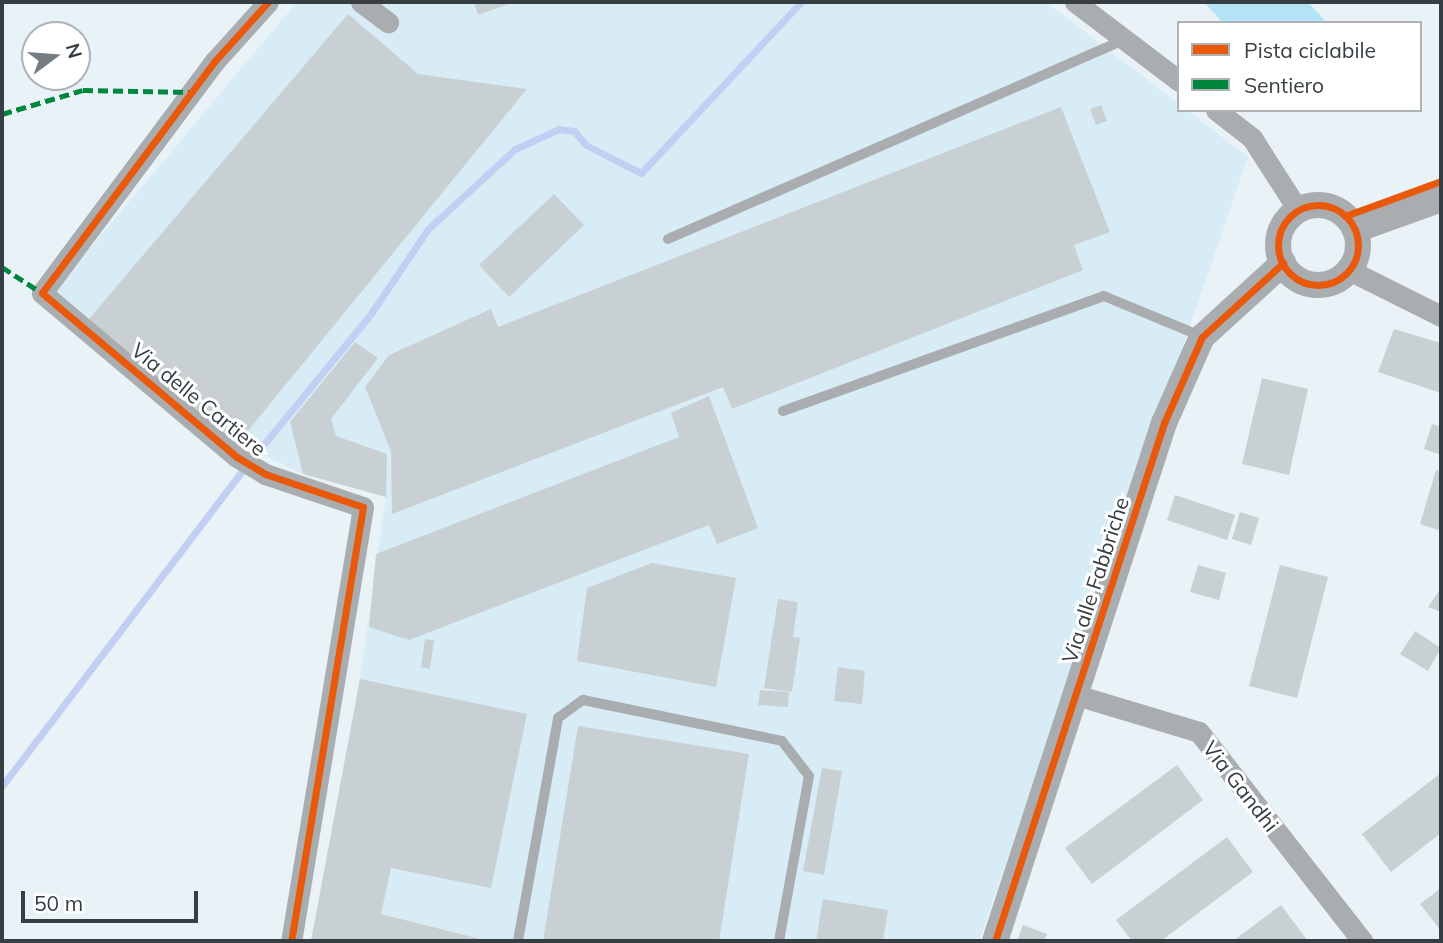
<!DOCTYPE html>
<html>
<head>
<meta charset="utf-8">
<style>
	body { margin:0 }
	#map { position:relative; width:1443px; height:943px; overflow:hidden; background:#e9f2f7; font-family:Mulish,sans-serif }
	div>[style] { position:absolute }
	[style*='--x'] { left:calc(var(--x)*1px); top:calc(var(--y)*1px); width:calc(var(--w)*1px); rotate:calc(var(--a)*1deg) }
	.built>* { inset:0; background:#d8ecf6 }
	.green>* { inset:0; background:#b4e3f8 }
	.stream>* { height:7px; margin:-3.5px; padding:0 3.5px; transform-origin:3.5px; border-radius:3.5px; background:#c2cff3 }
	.building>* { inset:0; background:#c8d0d4 }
	.service>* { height:10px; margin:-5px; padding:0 5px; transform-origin:5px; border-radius:5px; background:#aaadb0 }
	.minor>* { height:21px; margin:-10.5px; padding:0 10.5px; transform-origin:10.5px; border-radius:10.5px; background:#aaadb0 }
	.tertiary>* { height:26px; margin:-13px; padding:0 13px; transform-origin:13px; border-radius:13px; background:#aaadb0 }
	.tertiary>.ring { margin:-13px; padding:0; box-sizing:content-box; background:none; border:26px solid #aaadb0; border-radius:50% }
	.quiet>* { height:5px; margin-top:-2.5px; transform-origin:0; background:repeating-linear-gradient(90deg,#00873e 0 10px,transparent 0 15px) }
	.cycleway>* { height:7px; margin:-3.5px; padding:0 3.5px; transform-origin:3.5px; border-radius:3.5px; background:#e8590c }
	.cycleway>.ring { margin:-3.5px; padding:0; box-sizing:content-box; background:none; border:7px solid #e8590c; border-radius:50% }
	span { translate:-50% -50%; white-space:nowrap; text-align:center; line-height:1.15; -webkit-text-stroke:6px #fff; paint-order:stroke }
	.street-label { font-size:21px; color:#363e43 }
	.frame { position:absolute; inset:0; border:4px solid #363e43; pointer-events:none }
	.legend { position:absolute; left:1177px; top:21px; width:245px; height:91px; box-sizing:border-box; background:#fff; border:2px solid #afb2b4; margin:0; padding:9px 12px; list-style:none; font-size:21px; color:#363e43 }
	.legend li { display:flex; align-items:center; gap:14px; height:35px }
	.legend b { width:35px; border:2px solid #afb2b4 }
	.north { position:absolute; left:21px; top:21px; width:70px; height:70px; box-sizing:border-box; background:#fff; border:2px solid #afb2b4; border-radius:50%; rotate:74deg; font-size:19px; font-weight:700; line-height:28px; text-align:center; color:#363e43 }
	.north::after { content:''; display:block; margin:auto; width:24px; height:32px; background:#757d82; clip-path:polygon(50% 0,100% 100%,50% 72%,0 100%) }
	.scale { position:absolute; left:21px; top:891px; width:177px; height:32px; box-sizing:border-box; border:4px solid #363e43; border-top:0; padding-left:9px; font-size:21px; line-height:24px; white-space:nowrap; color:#363e43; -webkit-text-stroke:5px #fff; paint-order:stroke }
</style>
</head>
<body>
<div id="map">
	<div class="built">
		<div style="clip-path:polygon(297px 2px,1046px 2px,1179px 104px,1179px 110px,1187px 110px,1248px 157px,979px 941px,311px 941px,360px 679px,386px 497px,303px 474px,238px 443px,41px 307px)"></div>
	</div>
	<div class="green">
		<div style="clip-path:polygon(1204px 2px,1308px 2px,1327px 23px,1223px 23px)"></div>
	</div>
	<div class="stream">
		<div style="--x:2;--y:786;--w:390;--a:-52.7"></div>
		<div style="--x:238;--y:476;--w:212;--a:-50.7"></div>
		<div style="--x:372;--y:312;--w:100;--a:-56"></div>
		<div style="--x:428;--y:229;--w:118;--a:-42.6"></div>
		<div style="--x:515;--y:149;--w:48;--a:-24.4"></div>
		<div style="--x:559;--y:129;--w:15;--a:8"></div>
		<div style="--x:574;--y:131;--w:18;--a:49"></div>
		<div style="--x:586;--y:145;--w:62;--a:27"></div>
		<div style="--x:641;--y:173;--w:234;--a:-46.9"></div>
	</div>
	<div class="building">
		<div style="clip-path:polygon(474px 2px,514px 2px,478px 15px)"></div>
		<div style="clip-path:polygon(348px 14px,418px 74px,527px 89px,238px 443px,88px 320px)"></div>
		<div style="clip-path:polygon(1101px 105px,1107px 121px,1096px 125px,1090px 109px)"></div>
		<div style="clip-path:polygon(1061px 107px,1110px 232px,1074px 245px,1083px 270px,732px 409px,723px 387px,392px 514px,391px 451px,365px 387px,389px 355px,491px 309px,498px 327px)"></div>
		<div style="clip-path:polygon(554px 194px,584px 225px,509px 297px,479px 265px)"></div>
		<div style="clip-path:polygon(1394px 329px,1441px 343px,1441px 393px,1378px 372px)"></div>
		<div style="clip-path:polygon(355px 342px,378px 358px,331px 419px,336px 436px,387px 454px,386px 497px,303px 474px,290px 422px)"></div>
		<div style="clip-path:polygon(1262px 378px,1308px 389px,1289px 475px,1242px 464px)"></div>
		<div style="clip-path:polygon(709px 396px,758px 528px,717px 544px,709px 525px,409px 640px,369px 627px,376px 554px,679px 437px,671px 413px)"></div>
		<div style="clip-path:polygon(1432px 424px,1441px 427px,1441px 455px,1424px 449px)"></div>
		<div style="clip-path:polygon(1436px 470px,1441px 472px,1441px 531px,1420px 524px)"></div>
		<div style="clip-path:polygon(1175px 495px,1235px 515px,1227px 540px,1167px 520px)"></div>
		<div style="clip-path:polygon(1240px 512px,1259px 518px,1251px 545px,1232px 539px)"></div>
		<div style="clip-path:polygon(652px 563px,736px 578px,716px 687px,577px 661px,587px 588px)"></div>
		<div style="clip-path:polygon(1198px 565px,1226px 573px,1219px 600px,1190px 592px)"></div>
		<div style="clip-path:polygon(1280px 565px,1328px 577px,1297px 698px,1249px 686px)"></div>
		<div style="clip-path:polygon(1441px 588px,1441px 612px,1428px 607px)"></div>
		<div style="clip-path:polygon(778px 599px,798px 602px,793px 637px,800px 638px,792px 692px,764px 688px)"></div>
		<div style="clip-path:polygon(1415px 631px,1441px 648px,1428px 671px,1400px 654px)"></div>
		<div style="clip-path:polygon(425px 639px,434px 640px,430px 669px,421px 667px)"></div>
		<div style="clip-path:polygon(838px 667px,865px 671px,862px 704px,834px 701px)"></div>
		<div style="clip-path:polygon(360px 679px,527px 714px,491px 888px,391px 868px,381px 914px,488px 941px,311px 941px)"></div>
		<div style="clip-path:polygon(760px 690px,789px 692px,788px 707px,758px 705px)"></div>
		<div style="clip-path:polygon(578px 726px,749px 754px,719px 941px,543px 941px)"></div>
		<div style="clip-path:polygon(1177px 765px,1203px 800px,1092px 884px,1065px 848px)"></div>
		<div style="clip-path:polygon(822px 768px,842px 771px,824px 875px,803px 871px)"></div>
		<div style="clip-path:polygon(1441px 773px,1441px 833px,1391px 872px,1362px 834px)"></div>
		<div style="clip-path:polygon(1227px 837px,1253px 872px,1161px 941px,1132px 941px,1116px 920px)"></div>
		<div style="clip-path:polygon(1441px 888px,1441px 931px,1420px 904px)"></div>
		<div style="clip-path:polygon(823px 899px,888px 910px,883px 941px,816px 941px)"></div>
		<div style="clip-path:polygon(1281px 905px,1308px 941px,1233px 941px)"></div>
		<div style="clip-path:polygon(1023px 925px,1047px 934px,1044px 941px,1017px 941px)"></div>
	</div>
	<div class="service">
		<div style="--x:668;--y:239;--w:498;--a:-23.6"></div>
		<div style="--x:783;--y:411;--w:341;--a:-19.7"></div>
		<div style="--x:1104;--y:296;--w:105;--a:22.4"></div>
		<div style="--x:518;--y:941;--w:227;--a:-79.8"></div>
		<div style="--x:558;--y:718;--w:31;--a:-36"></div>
		<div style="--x:583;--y:700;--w:203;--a:11.6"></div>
		<div style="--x:782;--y:741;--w:44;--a:52.4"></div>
		<div style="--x:809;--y:776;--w:168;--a:100.3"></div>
	</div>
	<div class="minor">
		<div style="--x:268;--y:2;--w:81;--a:132"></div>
		<div style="--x:214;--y:62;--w:288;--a:126.7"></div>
		<div style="--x:42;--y:293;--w:255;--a:40.1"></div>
		<div style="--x:237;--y:457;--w:33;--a:31"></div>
		<div style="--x:265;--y:474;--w:103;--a:18.6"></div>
		<div style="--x:363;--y:507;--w:440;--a:99.4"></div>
		<div style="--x:361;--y:2;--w:34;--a:37"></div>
		<div style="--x:1075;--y:2;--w:131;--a:37.2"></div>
		<div style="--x:1216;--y:110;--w:46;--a:37.9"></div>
		<div style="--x:1252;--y:138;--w:85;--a:57.4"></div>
		<div style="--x:1349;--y:270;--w:103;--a:26.6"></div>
		<div style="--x:1076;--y:695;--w:128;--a:16.7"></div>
		<div style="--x:1199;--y:732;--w:265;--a:52"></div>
	</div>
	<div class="tertiary">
		<div class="ring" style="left:1278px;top:205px;width:54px;height:54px"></div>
		<div style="--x:1355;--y:230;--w:91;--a:-19.8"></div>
		<div style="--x:995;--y:941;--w:545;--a:-71.93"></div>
		<div style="--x:1164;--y:423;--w:94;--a:-66.2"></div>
		<div style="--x:1202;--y:337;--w:110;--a:-42.4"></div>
	</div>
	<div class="quiet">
		<div style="--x:2;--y:114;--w:84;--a:-16.5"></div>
		<div style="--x:83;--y:90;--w:109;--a:1.1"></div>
		<div style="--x:2;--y:267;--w:48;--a:33"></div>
	</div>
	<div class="cycleway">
		<div style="--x:268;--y:2;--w:81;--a:132"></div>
		<div style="--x:214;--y:62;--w:288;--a:126.7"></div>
		<div style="--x:42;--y:293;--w:255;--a:40.1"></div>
		<div style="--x:237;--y:457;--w:33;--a:31"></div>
		<div style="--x:265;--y:474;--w:103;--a:18.6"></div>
		<div style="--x:363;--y:507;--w:440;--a:99.4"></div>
		<div class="ring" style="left:1278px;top:205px;width:73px;height:73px"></div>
		<div style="--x:1345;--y:216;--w:102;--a:-20"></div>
		<div style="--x:995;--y:941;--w:545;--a:-71.93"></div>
		<div style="--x:1164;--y:423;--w:94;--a:-66.2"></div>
		<div style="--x:1202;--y:337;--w:110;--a:-42.4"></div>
	</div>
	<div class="street-label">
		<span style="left:199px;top:399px;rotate:39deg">Via delle Cartiere</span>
		<span style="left:1095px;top:580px;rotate:-72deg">Via alle Fabbriche</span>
		<span style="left:1241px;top:786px;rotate:52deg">Via Gandhi</span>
	</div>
	<div class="frame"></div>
	<ul class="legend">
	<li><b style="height:9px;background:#e8590c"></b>Pista ciclabile</li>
	<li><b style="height:9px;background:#00873e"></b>Sentiero</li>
	</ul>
	<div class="north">N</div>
	<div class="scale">50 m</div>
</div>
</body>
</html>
